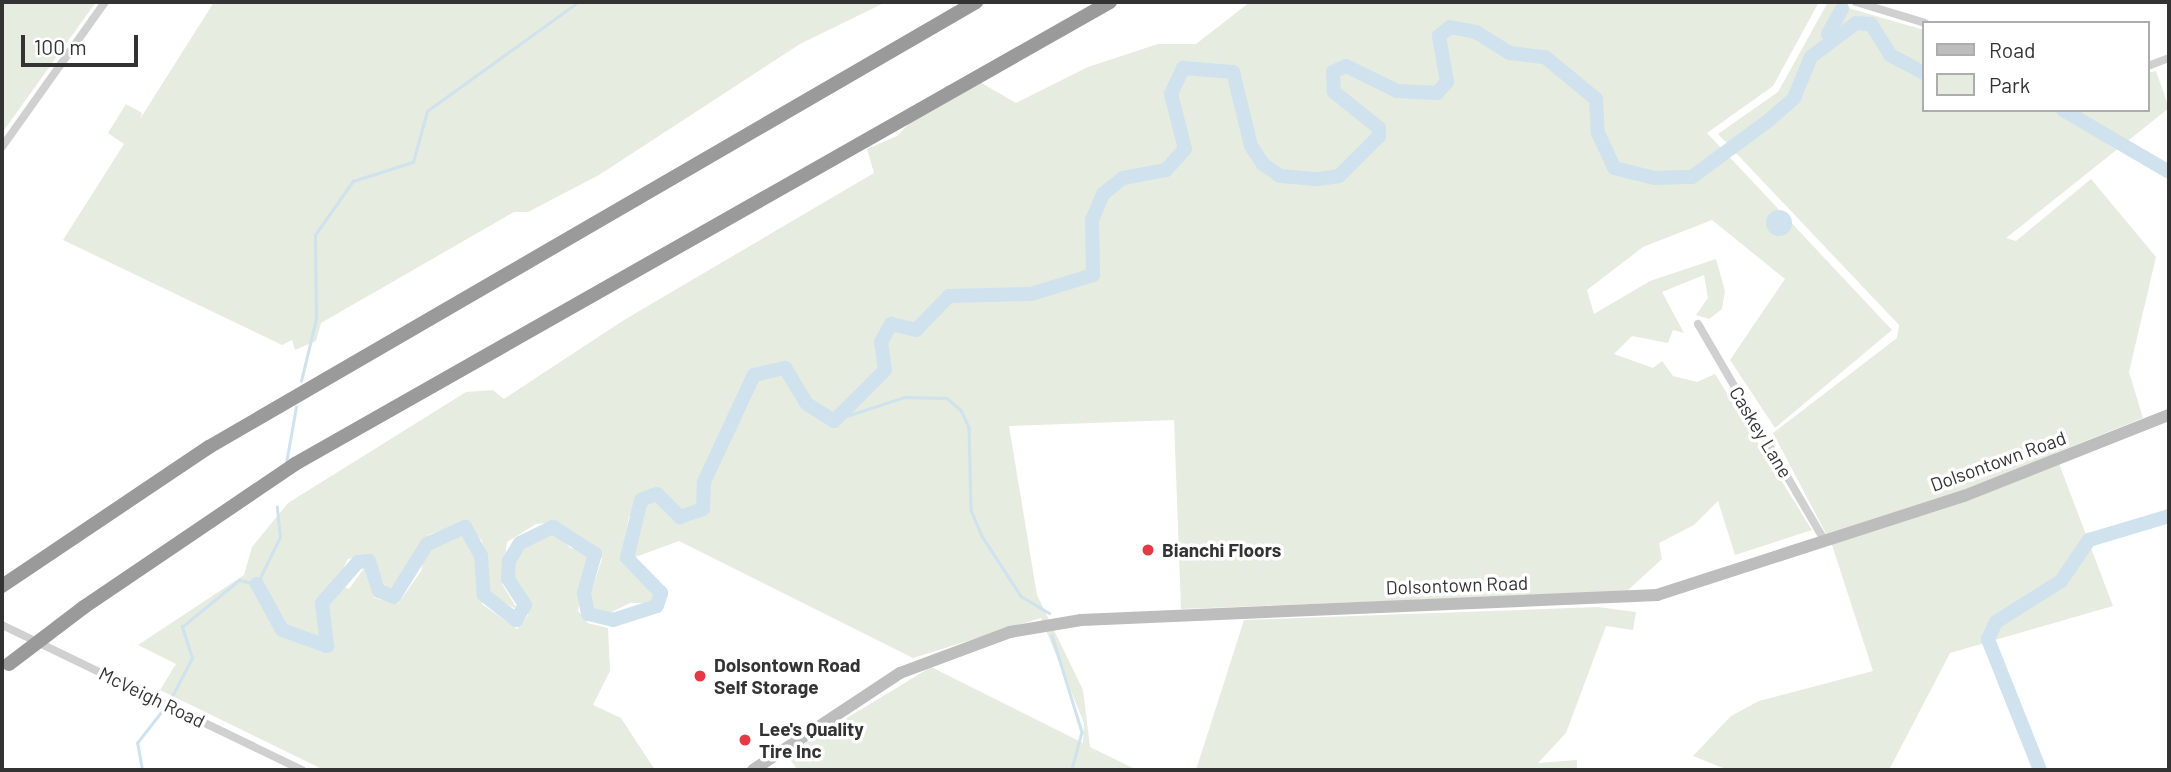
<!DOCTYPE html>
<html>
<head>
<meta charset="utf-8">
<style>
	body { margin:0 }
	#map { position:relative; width:2171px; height:772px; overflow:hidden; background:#fff; font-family:Barlow,sans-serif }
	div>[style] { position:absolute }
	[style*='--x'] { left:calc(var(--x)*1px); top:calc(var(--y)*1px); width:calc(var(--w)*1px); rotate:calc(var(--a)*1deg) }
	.green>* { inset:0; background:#e6ecdf }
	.water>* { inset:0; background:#cfe2ee }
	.round { border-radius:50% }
	.stream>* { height:2.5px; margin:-1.25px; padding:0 1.25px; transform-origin:1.25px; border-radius:1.25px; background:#cfe2ee }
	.river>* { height:14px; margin:-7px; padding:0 7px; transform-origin:7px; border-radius:7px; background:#cfe2ee }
	.street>* { height:8px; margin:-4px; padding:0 4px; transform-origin:4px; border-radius:4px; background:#d0d0d0 }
	.secondary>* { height:12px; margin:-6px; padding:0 6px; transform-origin:6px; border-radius:6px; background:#bdbdbd }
	.highway>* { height:14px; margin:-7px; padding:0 7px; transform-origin:7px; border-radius:7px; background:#9a9a9a }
	.highway-bridge>* { height:14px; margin:-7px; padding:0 7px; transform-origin:7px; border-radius:7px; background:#9a9a9a }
	.dots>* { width:19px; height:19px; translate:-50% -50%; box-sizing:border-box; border:4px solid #fff; border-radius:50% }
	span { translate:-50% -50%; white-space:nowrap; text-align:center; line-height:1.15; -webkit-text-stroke:7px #fff; paint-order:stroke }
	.street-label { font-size:19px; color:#333 }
	.poi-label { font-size:19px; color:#333; font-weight:700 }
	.left { translate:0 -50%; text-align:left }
	.frame { position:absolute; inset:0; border:4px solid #333; pointer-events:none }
	.legend { position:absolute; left:1922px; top:21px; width:228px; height:91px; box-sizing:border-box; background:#fff; border:2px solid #adadad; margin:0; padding:9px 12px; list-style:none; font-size:21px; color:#333 }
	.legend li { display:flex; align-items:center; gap:14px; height:35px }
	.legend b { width:35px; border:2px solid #adadad }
	.scale { position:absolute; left:21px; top:35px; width:117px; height:32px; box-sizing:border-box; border:4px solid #333; border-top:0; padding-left:9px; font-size:21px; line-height:24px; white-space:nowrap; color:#333; -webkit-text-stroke:5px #fff; paint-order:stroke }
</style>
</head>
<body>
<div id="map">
	<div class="green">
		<div style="clip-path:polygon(2px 2px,96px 2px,2px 133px)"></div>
		<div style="clip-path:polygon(214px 2px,886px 2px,800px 44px,599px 175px,528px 212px,514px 212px,321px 323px,316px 341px,295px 350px,292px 340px,282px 345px,63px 240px,124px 144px,108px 133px,126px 104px,142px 113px,140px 119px)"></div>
		<div style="clip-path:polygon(1250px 2px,1819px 2px,1773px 86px,1707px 133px,1892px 330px,1775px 428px,1730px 360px,1785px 279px,1712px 220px,1643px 247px,1587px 290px,1594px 314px,1650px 281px,1716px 259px,1725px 291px,1722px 309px,1709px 319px,1696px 315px,1708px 298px,1704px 275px,1662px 292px,1684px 333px,1673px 330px,1668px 343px,1632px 336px,1614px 354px,1653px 368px,1662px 361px,1673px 376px,1697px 382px,1715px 374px,1812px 530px,1735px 555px,1718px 501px,1694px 525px,1659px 543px,1662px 559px,1626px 592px,1181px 609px,1174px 420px,1009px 426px,1037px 595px,1083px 690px,1090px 747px,1137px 770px,798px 770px,786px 755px,931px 667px,1083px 743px,1084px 723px,1041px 618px,913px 658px,679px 541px,630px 559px,639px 522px,629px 516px,621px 562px,655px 596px,650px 603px,630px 603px,602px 617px,587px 605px,602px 559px,597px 548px,556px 522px,536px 524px,507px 542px,502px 584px,518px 610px,488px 594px,482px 541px,465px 521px,428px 535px,388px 595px,377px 564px,364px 556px,348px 559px,336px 583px,349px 589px,364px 568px,374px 598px,398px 604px,421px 571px,425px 552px,464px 533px,472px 540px,482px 604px,517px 629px,528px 615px,528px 600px,513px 579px,514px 559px,541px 532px,557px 534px,570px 548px,588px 552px,578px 611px,588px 623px,608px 628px,610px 671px,593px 705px,621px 718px,655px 770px,324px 770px,160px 690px,176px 664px,138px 645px,244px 575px,252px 547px,288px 503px,466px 392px,493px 390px,504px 399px,624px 320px,874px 173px,867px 149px,897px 136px,946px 86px,978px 81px,1016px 103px,1088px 67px,1158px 44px,1196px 44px)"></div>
		<div style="clip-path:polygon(1828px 2px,1924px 30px,1924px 110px,2148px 110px,2148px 73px,2156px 71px,2169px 108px,2006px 238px,2016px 241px,2091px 179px,2156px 257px,2129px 372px,2143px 418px,2055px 453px,2113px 606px,1950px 653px,1889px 770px,1728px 770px,1693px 756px,1731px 716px,1759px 701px,1873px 671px,1832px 545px,1773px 433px,1897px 338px,1899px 325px,1718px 134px,1778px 92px)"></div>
		<div style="clip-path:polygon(1598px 607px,1636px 612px,1633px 630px,1606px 626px,1566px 733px,1538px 763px,1577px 760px,1577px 770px,1196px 770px,1244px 620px)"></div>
	</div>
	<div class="water">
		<div class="round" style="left:1766px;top:210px;width:26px;height:26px"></div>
	</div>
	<div class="stream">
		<div style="--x:301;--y:381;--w:64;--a:-76.4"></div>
		<div style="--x:316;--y:319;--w:84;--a:-90.7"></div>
		<div style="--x:315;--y:235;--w:66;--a:-54.9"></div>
		<div style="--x:353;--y:181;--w:63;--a:-17.6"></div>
		<div style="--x:413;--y:162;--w:53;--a:-74.6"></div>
		<div style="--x:427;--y:111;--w:186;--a:-35.8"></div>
		<div style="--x:840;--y:418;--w:68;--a:-17.9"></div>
		<div style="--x:905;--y:397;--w:42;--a:1.4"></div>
		<div style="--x:947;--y:398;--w:18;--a:41"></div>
		<div style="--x:961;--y:410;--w:19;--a:65"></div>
		<div style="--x:969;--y:427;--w:83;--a:88.6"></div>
		<div style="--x:971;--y:510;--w:28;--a:67"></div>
		<div style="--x:982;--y:536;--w:72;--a:57"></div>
		<div style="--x:1021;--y:596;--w:33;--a:31"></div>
		<div style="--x:286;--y:463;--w:57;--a:-79.9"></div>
		<div style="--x:1052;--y:635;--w:102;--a:72.8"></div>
		<div style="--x:1082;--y:732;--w:39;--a:105"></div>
		<div style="--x:169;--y:702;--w:50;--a:-62.4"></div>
		<div style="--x:192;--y:658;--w:33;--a:-108"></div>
		<div style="--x:182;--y:627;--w:74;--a:-39.5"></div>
		<div style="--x:239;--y:580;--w:18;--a:13"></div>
		<div style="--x:257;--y:584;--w:52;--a:-63.9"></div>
		<div style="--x:280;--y:537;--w:30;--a:-96"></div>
		<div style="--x:142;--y:770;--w:27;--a:-100"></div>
		<div style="--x:137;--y:743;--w:46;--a:-52.1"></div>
	</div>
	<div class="river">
		<div style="--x:1828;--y:34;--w:29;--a:-61"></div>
		<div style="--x:2063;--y:110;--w:123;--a:30.3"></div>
		<div style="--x:257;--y:584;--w:52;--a:61.5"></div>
		<div style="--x:282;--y:630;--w:48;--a:19.6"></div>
		<div style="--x:327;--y:646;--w:43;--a:-96.6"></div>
		<div style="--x:322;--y:603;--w:55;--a:-48.7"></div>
		<div style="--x:358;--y:562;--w:11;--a:-5"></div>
		<div style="--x:369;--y:561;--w:32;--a:72"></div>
		<div style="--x:379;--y:591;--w:16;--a:22"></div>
		<div style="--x:394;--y:597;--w:62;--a:-58.1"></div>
		<div style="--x:427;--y:544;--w:42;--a:-24.1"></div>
		<div style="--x:465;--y:527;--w:33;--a:61"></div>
		<div style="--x:481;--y:556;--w:39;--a:86"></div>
		<div style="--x:484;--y:595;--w:41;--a:38"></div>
		<div style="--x:516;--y:620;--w:17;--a:-59"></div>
		<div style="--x:525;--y:605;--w:31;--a:-123"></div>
		<div style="--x:508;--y:579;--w:18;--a:-87"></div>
		<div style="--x:509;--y:561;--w:21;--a:-59"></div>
		<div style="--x:520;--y:543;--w:37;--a:-26"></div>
		<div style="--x:553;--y:527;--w:50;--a:32.7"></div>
		<div style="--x:595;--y:554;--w:41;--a:105.8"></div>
		<div style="--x:584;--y:593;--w:21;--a:79"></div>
		<div style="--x:588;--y:614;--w:26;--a:13"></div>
		<div style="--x:613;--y:620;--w:46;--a:-17.7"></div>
		<div style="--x:657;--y:606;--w:14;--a:-73"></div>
		<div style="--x:661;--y:593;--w:49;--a:-134.2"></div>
		<div style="--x:627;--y:558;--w:60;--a:-76.4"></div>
		<div style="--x:641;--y:500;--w:17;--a:-21"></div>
		<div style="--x:657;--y:494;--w:33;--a:45"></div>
		<div style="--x:680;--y:517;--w:24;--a:-19"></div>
		<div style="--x:703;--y:509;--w:27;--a:-88"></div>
		<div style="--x:704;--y:482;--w:118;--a:-65"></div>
		<div style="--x:754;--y:375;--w:32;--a:-13"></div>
		<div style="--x:785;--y:368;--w:42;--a:58.6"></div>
		<div style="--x:807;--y:404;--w:32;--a:32"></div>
		<div style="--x:834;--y:421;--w:72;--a:-45"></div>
		<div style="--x:885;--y:370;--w:28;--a:-98"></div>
		<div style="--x:881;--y:342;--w:21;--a:-61"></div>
		<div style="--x:891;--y:324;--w:26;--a:13"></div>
		<div style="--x:916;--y:330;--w:47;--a:-45.9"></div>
		<div style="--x:949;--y:296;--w:82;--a:-1.4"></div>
		<div style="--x:1031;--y:294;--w:65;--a:-17"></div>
		<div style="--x:1093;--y:275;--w:55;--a:-91"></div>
		<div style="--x:1092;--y:220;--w:28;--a:-67"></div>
		<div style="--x:1103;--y:194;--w:26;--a:-39"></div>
		<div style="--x:1123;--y:178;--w:44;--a:-10.5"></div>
		<div style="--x:1166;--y:170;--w:28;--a:-48"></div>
		<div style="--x:1185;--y:149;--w:57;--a:-104.3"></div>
		<div style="--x:1171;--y:94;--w:29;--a:-65"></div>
		<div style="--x:1183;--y:68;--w:50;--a:4.6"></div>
		<div style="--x:1233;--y:72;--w:76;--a:76.3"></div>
		<div style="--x:1251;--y:146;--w:22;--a:56"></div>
		<div style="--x:1263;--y:164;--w:21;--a:35"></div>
		<div style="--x:1280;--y:176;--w:38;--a:5"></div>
		<div style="--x:1318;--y:179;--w:21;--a:-8"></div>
		<div style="--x:1339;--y:176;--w:57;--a:-45"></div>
		<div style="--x:1379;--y:136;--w:8;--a:-90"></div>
		<div style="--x:1379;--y:128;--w:58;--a:-141.3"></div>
		<div style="--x:1334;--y:92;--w:20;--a:-93"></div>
		<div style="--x:1333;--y:72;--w:14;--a:-25"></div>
		<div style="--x:1346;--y:66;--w:57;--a:26.1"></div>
		<div style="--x:1397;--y:91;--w:40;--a:2.9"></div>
		<div style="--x:1437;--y:93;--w:15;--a:-48"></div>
		<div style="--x:1447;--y:82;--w:47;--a:-99.9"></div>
		<div style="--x:1439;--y:36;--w:14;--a:-39"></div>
		<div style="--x:1450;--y:27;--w:26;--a:11"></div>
		<div style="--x:1476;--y:32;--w:40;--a:32"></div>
		<div style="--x:1510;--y:53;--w:35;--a:7"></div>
		<div style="--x:1545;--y:57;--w:66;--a:39.5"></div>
		<div style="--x:1596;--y:99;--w:34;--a:87"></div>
		<div style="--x:1598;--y:133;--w:38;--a:65"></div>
		<div style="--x:1614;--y:168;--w:42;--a:13.7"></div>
		<div style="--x:1655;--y:178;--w:37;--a:-2"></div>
		<div style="--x:1692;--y:177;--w:94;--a:-36.4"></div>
		<div style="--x:1768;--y:121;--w:35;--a:-41"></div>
		<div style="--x:1794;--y:98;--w:44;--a:-67.5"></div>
		<div style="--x:1811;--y:57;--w:56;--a:-37.1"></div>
		<div style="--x:1856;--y:23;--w:15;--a:4"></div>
		<div style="--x:1871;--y:24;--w:36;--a:58"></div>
		<div style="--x:1890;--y:55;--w:38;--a:28"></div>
		<div style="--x:2040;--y:770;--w:141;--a:-111.7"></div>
		<div style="--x:1988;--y:639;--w:19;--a:-65"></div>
		<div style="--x:1996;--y:622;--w:77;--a:-32.2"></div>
		<div style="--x:2061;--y:581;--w:50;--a:-55.7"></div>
		<div style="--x:2089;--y:540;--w:84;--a:-16.7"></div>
	</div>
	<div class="street">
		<div style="--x:1856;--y:2;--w:72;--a:16.9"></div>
		<div style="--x:2148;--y:66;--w:22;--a:-21"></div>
		<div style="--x:2;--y:147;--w:178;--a:-54.6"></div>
		<div style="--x:1698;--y:324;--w:250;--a:59.7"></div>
		<div style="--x:2;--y:625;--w:333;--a:25.8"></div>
	</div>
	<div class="secondary">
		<div style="--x:753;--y:770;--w:176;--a:-33.4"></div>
		<div style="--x:900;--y:673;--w:117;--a:-20.4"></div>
		<div style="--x:1010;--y:632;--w:72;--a:-9.6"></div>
		<div style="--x:1081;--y:620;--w:577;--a:-2.49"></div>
		<div style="--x:1657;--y:595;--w:323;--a:-17.9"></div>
		<div style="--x:1964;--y:496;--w:220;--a:-21.6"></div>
	</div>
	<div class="highway">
		<div style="--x:2;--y:586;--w:249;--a:-33.9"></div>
		<div style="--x:209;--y:447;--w:887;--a:-30.12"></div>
		<div style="--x:84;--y:607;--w:255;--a:-34.1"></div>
		<div style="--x:295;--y:464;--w:937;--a:-29.55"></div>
	</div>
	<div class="highway-bridge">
		<div style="--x:9;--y:664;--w:94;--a:-37.2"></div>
	</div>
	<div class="dots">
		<div style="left:1148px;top:550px;background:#e63946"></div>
		<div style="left:700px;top:676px;background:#e63946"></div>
		<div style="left:745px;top:740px;background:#e63946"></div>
	</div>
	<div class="street-label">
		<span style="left:1761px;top:432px;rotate:59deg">Caskey Lane</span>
		<span style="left:1998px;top:461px;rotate:-20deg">Dolsontown Road</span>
		<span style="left:1457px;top:585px;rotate:-2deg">Dolsontown Road</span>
		<span style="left:152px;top:697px;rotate:26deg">McVeigh Road</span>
	</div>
	<div class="poi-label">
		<span class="left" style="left:1162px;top:550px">Bianchi Floors</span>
		<span class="left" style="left:714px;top:676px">Dolsontown Road<br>Self Storage</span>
		<span class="left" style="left:759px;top:740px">Lee's Quality<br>Tire Inc</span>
	</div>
	<div class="frame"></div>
	<ul class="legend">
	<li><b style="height:9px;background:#bdbdbd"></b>Road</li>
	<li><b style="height:19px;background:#e6ecdf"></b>Park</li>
	</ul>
	<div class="scale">100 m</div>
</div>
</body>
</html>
